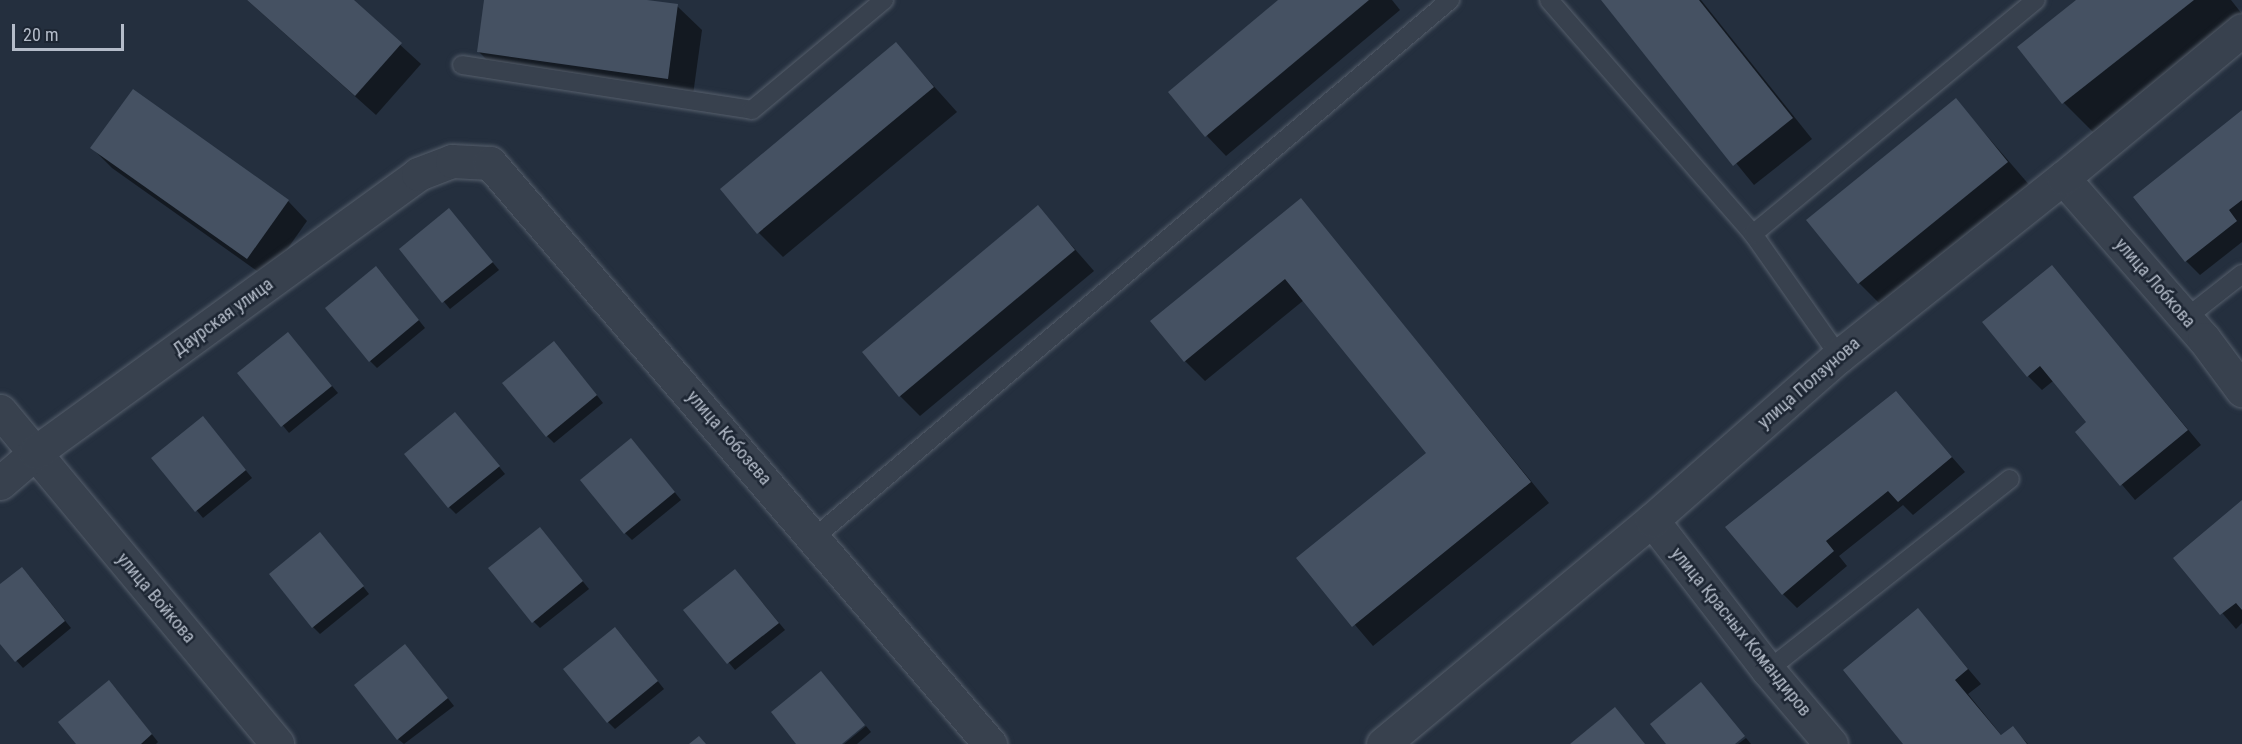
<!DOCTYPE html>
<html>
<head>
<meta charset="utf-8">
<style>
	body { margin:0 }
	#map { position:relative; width:2242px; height:744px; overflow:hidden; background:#242f3e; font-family:"Roboto Condensed",sans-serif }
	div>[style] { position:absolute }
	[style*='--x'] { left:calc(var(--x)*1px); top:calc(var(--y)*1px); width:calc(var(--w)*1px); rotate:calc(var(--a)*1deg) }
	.shadow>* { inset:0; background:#0007 }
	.building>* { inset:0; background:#455162 }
	.roads { filter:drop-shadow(0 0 2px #565f6c) drop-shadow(0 0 2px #565f6c) }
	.lane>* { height:18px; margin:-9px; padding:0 9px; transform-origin:9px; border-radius:9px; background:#38414e }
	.street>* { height:33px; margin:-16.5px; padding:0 16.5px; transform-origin:16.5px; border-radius:16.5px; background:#38414e }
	span { translate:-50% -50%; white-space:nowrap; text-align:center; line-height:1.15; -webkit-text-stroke:5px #1d2633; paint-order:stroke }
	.street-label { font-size:18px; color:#b4bcc9 }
	.scale { position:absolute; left:12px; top:24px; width:112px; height:27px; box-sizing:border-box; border:3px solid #b4bcc9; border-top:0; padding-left:8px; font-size:18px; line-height:21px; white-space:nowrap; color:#b4bcc9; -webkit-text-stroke:4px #1d2633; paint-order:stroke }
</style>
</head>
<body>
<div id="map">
	<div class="shadow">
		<div style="clip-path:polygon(247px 0,351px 0,421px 64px,376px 115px)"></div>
		<div style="clip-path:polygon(486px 0,636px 0,677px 6px,702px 30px,692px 102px,503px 76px,479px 52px)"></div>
		<div style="clip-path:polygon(1280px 0,1392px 0,1400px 10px,1226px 156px,1207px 136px)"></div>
		<div style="clip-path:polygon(1603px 0,1701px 0,1812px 139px,1754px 185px)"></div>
		<div style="clip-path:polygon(2079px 0,2231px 0,2242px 14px,2093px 132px,2064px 103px,2019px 47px)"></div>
		<div style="clip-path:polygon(896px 44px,957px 112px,783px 257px,759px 233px)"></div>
		<div style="clip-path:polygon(1956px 100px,2031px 187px,1883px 307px,1859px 283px)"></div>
		<div style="clip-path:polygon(2242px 112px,2242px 242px,2200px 275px,2186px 261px)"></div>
		<div style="clip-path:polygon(92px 148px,288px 201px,307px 221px,267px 278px,112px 168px)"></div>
		<div style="clip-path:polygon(1301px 200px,1549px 503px,1373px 646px,1298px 558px,1428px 453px,1304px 300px,1205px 381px,1185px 361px)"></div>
		<div style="clip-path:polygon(1038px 207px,1094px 271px,920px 416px,900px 396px)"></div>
		<div style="clip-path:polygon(449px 210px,499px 270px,450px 309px,401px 250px)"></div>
		<div style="clip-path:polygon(2052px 267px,2201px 445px,2135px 500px,2077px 432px,2088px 423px,2053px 381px,2042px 390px,2028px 376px)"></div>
		<div style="clip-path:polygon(383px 275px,425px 328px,377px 368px,370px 361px)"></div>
		<div style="clip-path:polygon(288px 334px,338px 393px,289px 433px,240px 374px)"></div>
		<div style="clip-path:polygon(561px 350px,603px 403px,554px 443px,547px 436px)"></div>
		<div style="clip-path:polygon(1896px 393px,1965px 472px,1913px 515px,1903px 505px,1839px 556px,1847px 566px,1797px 608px,1783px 594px)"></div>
		<div style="clip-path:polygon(462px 421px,505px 474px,456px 514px,449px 507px)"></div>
		<div style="clip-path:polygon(209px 425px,252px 478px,203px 518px,153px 458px)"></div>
		<div style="clip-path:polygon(638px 447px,681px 500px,632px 540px,625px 533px)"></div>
		<div style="clip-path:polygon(2242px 502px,2242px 623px,2236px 629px,2175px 558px)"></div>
		<div style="clip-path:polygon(546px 536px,589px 589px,540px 628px,533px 621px)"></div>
		<div style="clip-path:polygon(327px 541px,369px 594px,320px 634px,313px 627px)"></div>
		<div style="clip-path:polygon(29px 576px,71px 628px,23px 668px,0 642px,0 586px)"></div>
		<div style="clip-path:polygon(742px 578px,785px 630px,735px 670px,685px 610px)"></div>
		<div style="clip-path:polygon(1918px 610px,1981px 684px,1968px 694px,2002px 736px,2013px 728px,2028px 744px,1905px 744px)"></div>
		<div style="clip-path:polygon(622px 636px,664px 689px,615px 729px,608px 722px)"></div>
		<div style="clip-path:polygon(412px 653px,454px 706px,404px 744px,398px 739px)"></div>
		<div style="clip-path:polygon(116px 689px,158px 742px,156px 744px,77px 744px)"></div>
		<div style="clip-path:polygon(866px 726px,871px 732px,857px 744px,844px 744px)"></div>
		<div style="clip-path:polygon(1746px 738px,1751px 744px,1738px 744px)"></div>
	</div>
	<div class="building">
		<div style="clip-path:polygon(247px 0,354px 0,402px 43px,355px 96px)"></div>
		<div style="clip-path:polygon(484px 0,647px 0,678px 4px,668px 79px,477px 52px)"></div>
		<div style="clip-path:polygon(1278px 0,1369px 0,1205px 137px,1168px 92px)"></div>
		<div style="clip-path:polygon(1601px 0,1699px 0,1793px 118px,1733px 166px)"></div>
		<div style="clip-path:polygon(2076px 0,2194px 0,2062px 104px,2017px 47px)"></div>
		<div style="clip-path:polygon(896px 42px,934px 87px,757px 234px,720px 189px)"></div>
		<div style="clip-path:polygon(133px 89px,289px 200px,247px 259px,90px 148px)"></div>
		<div style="clip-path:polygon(1956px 98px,2008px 162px,1858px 284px,1806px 220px)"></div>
		<div style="clip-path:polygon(2242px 110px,2242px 200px,2229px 210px,2237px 221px,2185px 262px,2133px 197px)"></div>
		<div style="clip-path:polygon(1301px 198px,1531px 482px,1352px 627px,1296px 558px,1426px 453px,1285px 279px,1184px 362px,1150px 321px)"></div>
		<div style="clip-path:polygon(1038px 205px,1075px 250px,899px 397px,862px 352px)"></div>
		<div style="clip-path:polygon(449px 208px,493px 262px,442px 303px,399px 249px)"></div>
		<div style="clip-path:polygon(2052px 265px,2188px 430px,2120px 486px,2075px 432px,2086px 422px,2040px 366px,2027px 377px,1982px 322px)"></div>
		<div style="clip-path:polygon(376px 266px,419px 320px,369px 362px,325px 308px)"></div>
		<div style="clip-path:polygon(288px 332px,332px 386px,281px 427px,237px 373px)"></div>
		<div style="clip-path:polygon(554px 341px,597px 395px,546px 437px,502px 383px)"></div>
		<div style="clip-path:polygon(1896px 391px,1952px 457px,1898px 502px,1888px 491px,1826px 541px,1834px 551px,1782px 595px,1725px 527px)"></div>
		<div style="clip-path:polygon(455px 412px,500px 466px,448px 508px,404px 454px)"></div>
		<div style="clip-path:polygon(203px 416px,246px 470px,195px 512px,151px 458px)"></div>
		<div style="clip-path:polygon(631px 438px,675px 492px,624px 534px,580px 480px)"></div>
		<div style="clip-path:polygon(2242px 500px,2242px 610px,2236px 603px,2220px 615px,2173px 558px)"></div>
		<div style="clip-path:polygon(540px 527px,583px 581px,532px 623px,488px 568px)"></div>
		<div style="clip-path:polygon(320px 532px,364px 586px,312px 628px,269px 574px)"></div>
		<div style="clip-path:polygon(22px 567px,65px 621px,15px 662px,0 644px,0 584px)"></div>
		<div style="clip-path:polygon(735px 569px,779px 623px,727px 664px,683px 610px)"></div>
		<div style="clip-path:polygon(1918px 608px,1968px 669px,1955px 680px,2001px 735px,2013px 726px,2027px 744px,1903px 744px,1843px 670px)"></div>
		<div style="clip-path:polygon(615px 627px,658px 681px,607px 723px,563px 669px)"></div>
		<div style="clip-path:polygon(405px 644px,448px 698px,397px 740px,354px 685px)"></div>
		<div style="clip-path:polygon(821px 671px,865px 725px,842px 744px,796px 744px,771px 712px)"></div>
		<div style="clip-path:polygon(109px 680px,152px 734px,141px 744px,76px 744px,58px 722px)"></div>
		<div style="clip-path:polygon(1701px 682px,1745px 736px,1735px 744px,1666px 744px,1650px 724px)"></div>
		<div style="clip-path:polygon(1615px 707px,1645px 744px,1570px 744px)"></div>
		<div style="clip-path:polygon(699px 736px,706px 744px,689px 744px)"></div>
	</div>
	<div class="roads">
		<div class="lane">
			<div style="--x:1549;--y:0;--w:310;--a:48.9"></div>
			<div style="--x:1753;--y:234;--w:149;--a:54.8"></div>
			<div style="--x:462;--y:65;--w:293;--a:8.8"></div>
			<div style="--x:752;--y:110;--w:172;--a:-39.8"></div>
			<div style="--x:1753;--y:234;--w:367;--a:-39.6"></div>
			<div style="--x:2186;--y:318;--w:71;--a:-38.2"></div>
			<div style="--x:815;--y:537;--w:832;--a:-40.22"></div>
			<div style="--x:1768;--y:670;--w:308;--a:-38.3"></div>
		</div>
		<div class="street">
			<div style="--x:2063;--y:178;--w:214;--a:48.8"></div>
			<div style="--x:2204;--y:339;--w:64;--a:53.3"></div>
			<div style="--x:0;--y:411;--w:433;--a:50.2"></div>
			<div style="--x:0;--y:483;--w:48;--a:-40.7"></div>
			<div style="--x:36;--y:452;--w:472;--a:-36"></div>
			<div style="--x:418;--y:174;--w:36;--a:-21"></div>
			<div style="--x:452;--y:161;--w:38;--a:3"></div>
			<div style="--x:490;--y:163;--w:767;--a:49.29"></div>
			<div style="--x:1652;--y:520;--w:190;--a:52.3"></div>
			<div style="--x:1768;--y:670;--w:97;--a:49.6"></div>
			<div style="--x:1383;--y:744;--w:350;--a:-39.8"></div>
			<div style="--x:1652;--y:520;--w:249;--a:-41.3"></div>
			<div style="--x:1839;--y:356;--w:286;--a:-38.5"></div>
			<div style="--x:2063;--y:178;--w:232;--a:-39.6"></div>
		</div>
	</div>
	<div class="street-label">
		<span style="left:2155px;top:283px;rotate:49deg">улица Лобкова</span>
		<span style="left:223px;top:317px;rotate:-36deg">Даурская улица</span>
		<span style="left:1809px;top:383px;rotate:-41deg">улица Ползунова</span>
		<span style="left:729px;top:438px;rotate:49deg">улица Кобозева</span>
		<span style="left:156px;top:598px;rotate:50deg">улица Войкова</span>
		<span style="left:1741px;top:632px;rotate:51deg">улица Красных Командиров</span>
	</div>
	<div class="scale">20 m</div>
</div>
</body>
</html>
